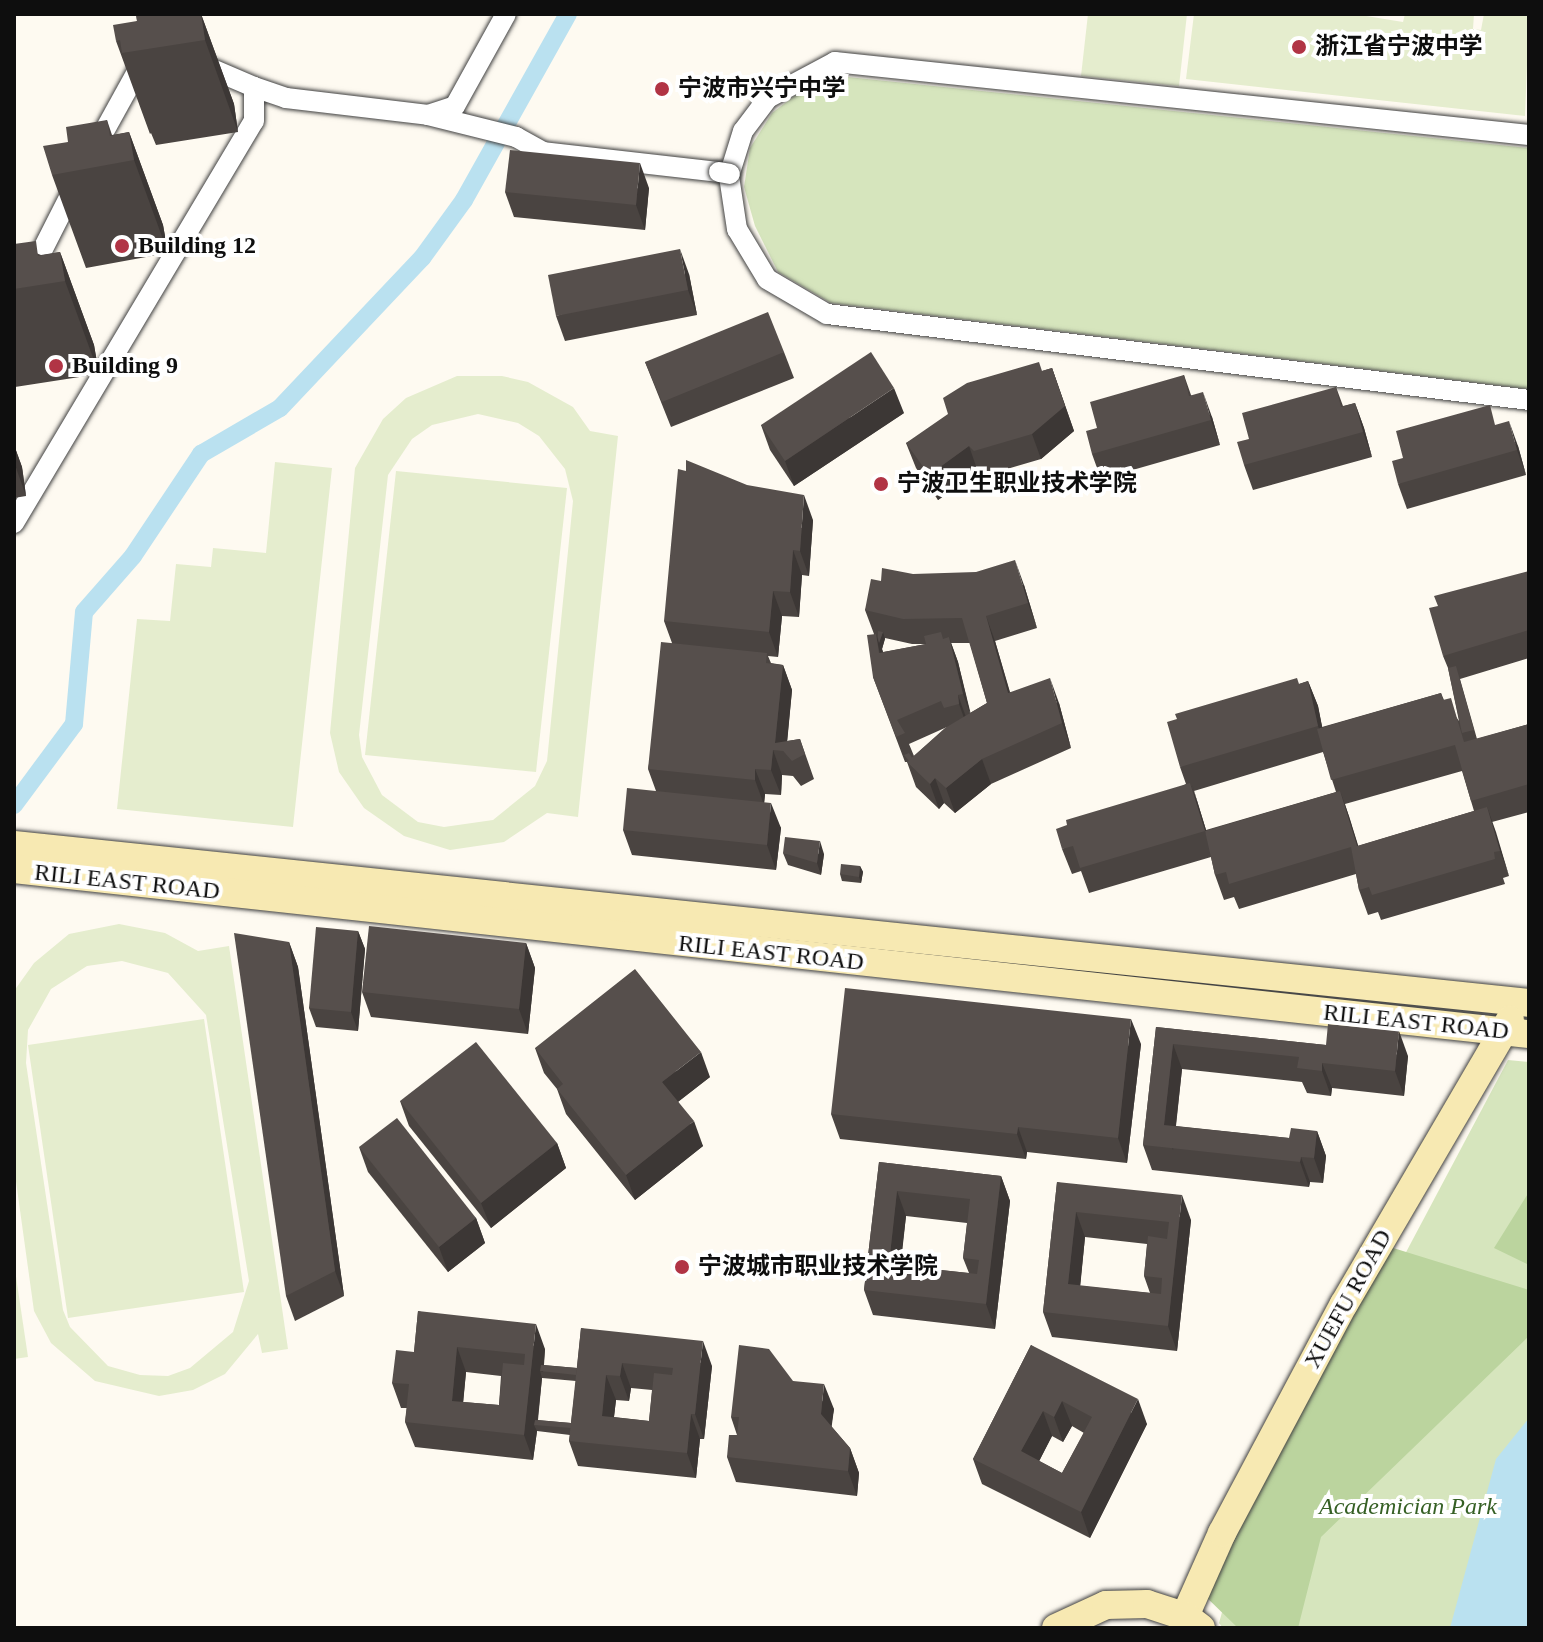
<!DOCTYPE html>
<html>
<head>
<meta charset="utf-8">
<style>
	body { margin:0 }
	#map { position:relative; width:1543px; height:1642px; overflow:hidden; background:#fefaf1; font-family:"Times New Roman","Noto Sans SC",serif }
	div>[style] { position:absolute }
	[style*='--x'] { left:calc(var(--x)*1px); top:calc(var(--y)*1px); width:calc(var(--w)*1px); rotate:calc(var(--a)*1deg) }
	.green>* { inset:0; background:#d6e5bd }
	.forest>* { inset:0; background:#bbd49e }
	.pitch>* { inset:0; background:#e5edce }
	.water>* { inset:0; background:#bae1f0 }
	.canal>* { height:18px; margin:-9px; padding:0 9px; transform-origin:9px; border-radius:9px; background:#bae1f0 }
	.roads { filter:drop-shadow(0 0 2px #414141) drop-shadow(0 0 2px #414141) }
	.street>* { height:20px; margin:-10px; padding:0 10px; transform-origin:10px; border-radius:10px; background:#fff }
	.secondary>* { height:28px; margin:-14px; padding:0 14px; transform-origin:14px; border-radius:14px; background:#f7e9b2 }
	.bridges { filter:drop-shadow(0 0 2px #414141) drop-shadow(0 0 2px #414141) }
	.street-bridge>* { height:20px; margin:-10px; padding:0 10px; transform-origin:10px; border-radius:10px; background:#fff }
	.wall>* { inset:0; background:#4a4441 }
	.shaded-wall>* { inset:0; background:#3c3735 }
	.building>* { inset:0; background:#564f4c }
	.dots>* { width:22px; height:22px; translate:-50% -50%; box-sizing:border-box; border:4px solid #fff; border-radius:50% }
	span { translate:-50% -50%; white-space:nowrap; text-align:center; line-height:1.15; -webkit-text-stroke:8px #fff; paint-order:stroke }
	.poi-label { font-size:24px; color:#0e0e0e; font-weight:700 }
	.left { translate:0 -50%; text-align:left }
	.street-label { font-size:24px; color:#0e0e0e }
	.park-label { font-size:24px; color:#366025; font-style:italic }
	.frame { position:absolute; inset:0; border:16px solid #0e0e0e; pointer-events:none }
</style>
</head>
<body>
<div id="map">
	<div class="green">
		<div style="clip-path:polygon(838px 76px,1529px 148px,1529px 389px,831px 303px,778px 272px,755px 226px,744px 187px,750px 148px,772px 113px,806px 87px)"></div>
		<div style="clip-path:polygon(1508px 1060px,1529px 1062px,1529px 1628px,1223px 1628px,1219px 1623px,1230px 1584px)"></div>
	</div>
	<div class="forest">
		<div style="clip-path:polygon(1529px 1192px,1529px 1265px,1494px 1248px)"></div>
		<div style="clip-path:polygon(1390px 1247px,1529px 1290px,1529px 1336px,1321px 1537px,1298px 1628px,1238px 1628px,1203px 1594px)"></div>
	</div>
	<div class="pitch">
		<div style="clip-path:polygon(1088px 14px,1187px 14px,1179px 86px,1081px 76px)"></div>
		<div style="clip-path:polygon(1194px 14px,1354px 14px,1403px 22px,1405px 14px,1474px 14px,1473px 29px,1481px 30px,1484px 14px,1529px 14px,1525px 116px,1186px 79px)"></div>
		<div style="clip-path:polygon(evenodd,457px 376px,502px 376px,528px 382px,573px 407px,590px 431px,618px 436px,578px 817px,547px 813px,504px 842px,450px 850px,404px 836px,364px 808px,339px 772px,330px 733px,355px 468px,383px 419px,406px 398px,457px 376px,478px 414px,518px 423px,539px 436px,565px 469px,573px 501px,547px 761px,535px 786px,493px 820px,444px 827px,418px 822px,382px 795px,362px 757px,359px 735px,388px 475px,412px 439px,432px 425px,478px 414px)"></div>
		<div style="clip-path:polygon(275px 462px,332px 468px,293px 827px,117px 809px,137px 619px,170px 621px,176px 564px,211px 567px,213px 548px,266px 553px)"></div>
		<div style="clip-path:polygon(396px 471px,567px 488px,536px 772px,365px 755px)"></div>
		<div style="clip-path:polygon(evenodd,119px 924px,165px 933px,198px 951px,229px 946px,288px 1349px,262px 1353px,258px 1334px,225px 1374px,193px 1390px,159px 1396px,95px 1381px,51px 1343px,34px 1311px,14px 1167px,14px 991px,34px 963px,69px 934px,119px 924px,122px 961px,168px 973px,206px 1015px,249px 1281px,233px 1332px,190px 1368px,168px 1376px,140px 1375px,108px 1366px,70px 1327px,63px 1310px,26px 1063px,28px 1030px,51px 989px,87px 966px,122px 961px)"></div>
		<div style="clip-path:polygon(204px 1019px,244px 1292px,68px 1318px,28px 1045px)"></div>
		<div style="clip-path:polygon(14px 1263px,28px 1357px,14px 1359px)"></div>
	</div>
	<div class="water">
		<div style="clip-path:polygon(1529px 1418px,1529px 1628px,1450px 1628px,1496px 1459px)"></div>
	</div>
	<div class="canal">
		<div style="--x:14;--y:805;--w:101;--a:-53.5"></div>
		<div style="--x:74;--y:724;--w:112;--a:-84.9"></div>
		<div style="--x:84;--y:612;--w:74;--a:-48.8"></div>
		<div style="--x:133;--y:556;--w:123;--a:-56.3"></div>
		<div style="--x:201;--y:454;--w:91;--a:-30.2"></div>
		<div style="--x:280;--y:408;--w:207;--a:-46.6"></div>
		<div style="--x:422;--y:258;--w:72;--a:-54.1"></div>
		<div style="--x:464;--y:200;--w:213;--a:-60.8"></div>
	</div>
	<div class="roads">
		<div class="street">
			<div style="--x:254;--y:87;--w:34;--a:19"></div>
			<div style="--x:286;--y:98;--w:143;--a:6.8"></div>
			<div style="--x:428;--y:115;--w:28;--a:-18"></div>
			<div style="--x:455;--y:106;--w:105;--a:-61"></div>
			<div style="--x:428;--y:115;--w:91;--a:14"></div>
			<div style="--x:516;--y:137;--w:31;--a:29"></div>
			<div style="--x:543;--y:152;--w:177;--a:6.5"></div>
			<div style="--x:1529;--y:135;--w:698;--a:-174"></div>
			<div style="--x:835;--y:62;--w:76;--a:151.8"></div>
			<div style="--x:768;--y:98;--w:41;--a:127.1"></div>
			<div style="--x:743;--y:131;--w:47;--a:107.3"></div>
			<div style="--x:729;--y:176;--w:54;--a:81.4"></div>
			<div style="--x:737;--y:229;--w:58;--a:59"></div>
			<div style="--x:767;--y:279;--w:69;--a:30.3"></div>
			<div style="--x:827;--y:314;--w:707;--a:6.98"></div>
			<div style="--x:96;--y:146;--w:99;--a:-61.1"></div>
			<div style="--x:14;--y:306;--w:135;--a:-63.1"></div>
			<div style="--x:14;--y:523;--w:468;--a:-59.2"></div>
			<div style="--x:254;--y:121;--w:34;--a:-90"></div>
			<div style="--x:254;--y:87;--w:61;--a:-156.8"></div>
		</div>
		<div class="secondary">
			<div style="--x:14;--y:845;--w:1523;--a:5.95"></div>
			<div style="--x:14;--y:869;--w:1524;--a:6.22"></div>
			<div style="--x:1185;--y:1616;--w:91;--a:-66"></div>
			<div style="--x:1222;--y:1533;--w:259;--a:-62"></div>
			<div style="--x:1344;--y:1304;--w:329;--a:-59.7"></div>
			<div style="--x:1056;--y:1628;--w:55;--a:-24.7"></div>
			<div style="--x:1106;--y:1605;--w:41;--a:-1.4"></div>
			<div style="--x:1147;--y:1604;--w:40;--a:18"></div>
			<div style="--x:1185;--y:1616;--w:20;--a:37"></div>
		</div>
	</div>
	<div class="bridges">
		<div class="street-bridge">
			<div style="--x:719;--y:172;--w:11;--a:10"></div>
		</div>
	</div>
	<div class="wall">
		<div style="clip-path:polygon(136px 14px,201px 14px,234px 104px,238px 132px,156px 145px,151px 133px,150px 134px,116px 41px,137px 21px)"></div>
		<div style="clip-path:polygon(107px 120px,112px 135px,129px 132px,163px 225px,168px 253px,86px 268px,52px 175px,68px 142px)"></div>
		<div style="clip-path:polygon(649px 188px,645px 230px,514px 217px,505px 192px)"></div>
		<div style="clip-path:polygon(14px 244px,41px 255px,60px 252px,94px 345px,99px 374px,15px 387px,14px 384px)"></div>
		<div style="clip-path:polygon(689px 274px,697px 315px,565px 341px,556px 316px)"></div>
		<div style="clip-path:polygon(784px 352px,794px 378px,671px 427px,645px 362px)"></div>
		<div style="clip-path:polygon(1052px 368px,1074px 431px,1041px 459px,983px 476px,978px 472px,938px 500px,916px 468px,906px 443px,1042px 371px)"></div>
		<div style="clip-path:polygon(1184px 375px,1191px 395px,1212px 417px,1220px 445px,1101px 479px,1092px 454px,1097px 428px)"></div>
		<div style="clip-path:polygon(1336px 387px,1343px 406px,1355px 403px,1364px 428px,1372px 457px,1253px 490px,1244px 465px,1249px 439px)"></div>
		<div style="clip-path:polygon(904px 413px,794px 486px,770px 450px,761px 425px)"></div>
		<div style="clip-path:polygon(1497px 425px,1518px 446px,1526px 475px,1407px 509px,1398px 484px)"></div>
		<div style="clip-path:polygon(14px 445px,22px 467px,26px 496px,14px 498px)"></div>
		<div style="clip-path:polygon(813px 520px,809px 576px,802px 575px,799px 617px,782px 616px,778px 657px,768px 656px,771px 663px,783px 665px,792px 690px,787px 741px,800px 739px,814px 779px,801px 786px,793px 776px,782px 775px,781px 795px,765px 794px,764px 803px,781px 828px,776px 870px,632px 855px,623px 830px,656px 791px,648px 769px,672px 643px,664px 621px)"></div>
		<div style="clip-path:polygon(evenodd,1529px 571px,1529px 658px,1460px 679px,1477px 739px,1529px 724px,1529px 812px,1492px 822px,1509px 876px,1503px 878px,1505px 884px,1381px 920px,1378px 912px,1368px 915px,1359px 890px,1356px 874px,1239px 909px,1234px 897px,1224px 900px,1215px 875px,1211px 857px,1089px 893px,1081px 871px,1072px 874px,1062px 849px,1186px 784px,1180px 767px,1299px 684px,1308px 681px,1318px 706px,1322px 727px,1441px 693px,1444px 700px,1459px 721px,1448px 668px,1443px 656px,1529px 571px,1323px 752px,1336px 792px,1206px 830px,1194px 791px,1323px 752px,1529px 571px,1462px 771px,1474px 811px,1358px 846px,1345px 804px,1462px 771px)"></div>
		<div style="clip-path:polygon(evenodd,913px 574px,1024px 585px,1037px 628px,995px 641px,1010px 692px,1059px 703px,1071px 748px,991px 784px,955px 813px,944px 803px,939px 809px,916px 787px,907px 762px,905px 762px,873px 677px,874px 634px,865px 610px,881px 581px,913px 574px,885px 638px,912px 644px,926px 644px,883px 652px,882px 649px,885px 638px,913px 574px,951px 643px,970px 643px,987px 703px,970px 713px,958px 662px,951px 643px,913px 574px,947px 727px,914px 756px,909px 744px,947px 727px)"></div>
		<div style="clip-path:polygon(783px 853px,824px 854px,821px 875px,788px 865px)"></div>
		<div style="clip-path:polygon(860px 866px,863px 872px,861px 883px,842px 881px,840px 874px)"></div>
		<div style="clip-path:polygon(358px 931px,365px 949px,358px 1031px,316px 1027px,309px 1008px)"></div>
		<div style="clip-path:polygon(289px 942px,298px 967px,344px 1296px,295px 1321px,286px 1296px)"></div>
		<div style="clip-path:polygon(526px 943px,535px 968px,528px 1034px,371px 1017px,362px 992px)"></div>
		<div style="clip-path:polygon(1156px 1027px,1326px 1045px,1408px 1056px,1404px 1096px,1332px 1088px,1331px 1096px,1307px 1093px,1302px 1082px,1182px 1069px,1176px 1126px,1289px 1138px,1317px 1131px,1326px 1156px,1323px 1183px,1310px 1182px,1309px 1187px,1152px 1170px,1143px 1145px)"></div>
		<div style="clip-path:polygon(1141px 1044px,1127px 1163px,1027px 1152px,1026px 1159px,840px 1139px,831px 1114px)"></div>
		<div style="clip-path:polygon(535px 1048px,710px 1077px,678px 1102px,703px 1146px,635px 1200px,566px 1114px,557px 1089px,544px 1073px)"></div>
		<div style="clip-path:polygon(400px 1101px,557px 1143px,566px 1168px,491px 1228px,409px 1126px)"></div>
		<div style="clip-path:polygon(359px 1147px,476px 1218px,485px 1243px,448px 1272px,368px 1172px)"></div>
		<div style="clip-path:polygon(evenodd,879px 1162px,1001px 1176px,1010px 1201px,995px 1329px,873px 1315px,864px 1290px,879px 1162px,906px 1216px,967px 1223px,963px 1258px,969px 1273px,900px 1266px,906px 1216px)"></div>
		<div style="clip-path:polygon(evenodd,1057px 1182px,1191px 1220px,1177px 1351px,1052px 1337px,1043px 1312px,1057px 1182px,1085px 1237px,1147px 1244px,1144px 1276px,1150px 1293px,1080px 1286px,1085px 1237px)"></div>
		<div style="clip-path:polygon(evenodd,418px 1311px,545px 1349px,544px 1365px,577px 1368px,581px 1328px,712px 1366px,704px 1439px,700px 1439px,696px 1478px,578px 1466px,569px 1441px,570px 1435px,537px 1431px,533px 1460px,415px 1447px,405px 1422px,407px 1408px,401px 1408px,392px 1383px,414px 1352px,418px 1311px,466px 1372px,501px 1376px,499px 1405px,463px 1402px,466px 1372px,418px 1311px,542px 1378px,576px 1381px,571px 1423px,538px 1420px,542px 1378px,418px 1311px,631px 1388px,652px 1390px,649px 1421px,614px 1417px,616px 1400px,629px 1401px,631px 1388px)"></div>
		<div style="clip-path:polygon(evenodd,1031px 1345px,1147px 1424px,1090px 1538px,982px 1484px,973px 1459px,1031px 1345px,1072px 1426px,1084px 1433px,1062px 1473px,1039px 1461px,1052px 1436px,1063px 1442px,1072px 1426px)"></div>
		<div style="clip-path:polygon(793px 1381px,834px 1409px,831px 1426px,850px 1448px,859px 1473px,857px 1496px,736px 1482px,727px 1457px,737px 1435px,731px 1417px)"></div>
	</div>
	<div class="shaded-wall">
		<div style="clip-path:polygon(201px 14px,234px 104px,238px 132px,205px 40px)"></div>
		<div style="clip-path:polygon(129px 132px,163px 225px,168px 253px,134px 160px)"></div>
		<div style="clip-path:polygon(640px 163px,649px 188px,645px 230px,636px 205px)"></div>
		<div style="clip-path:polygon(680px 249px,689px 274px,697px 315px,688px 290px)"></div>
		<div style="clip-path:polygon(60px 252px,94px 345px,99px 374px,65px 281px)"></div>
		<div style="clip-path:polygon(1052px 368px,1074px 431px,1041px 459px,1032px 434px)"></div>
		<div style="clip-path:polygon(894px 388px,904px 413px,794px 486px,785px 461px)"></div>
		<div style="clip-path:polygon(1203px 392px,1212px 417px,1220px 445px,1211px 420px)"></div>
		<div style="clip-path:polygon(1355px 403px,1364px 428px,1372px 457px,1363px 432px)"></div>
		<div style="clip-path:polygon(1509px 421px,1518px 446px,1526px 475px,1517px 450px)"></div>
		<div style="clip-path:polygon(14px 445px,22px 467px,26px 496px,14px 462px)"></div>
		<div style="clip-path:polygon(969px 446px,978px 472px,938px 500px,929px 475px)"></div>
		<div style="clip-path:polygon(804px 495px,813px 520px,809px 576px,800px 551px)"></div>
		<div style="clip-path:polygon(793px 550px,802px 575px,799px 617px,790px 592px)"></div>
		<div style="clip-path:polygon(1015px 560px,1024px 585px,1037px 628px,1028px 603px)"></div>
		<div style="clip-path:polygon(773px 591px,782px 616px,778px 657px,769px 632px)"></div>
		<div style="clip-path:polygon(986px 616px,995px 641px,1017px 718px,1008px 693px)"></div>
		<div style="clip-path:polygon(883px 632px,885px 639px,882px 649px,885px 659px,880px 655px,876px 634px,879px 643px)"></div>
		<div style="clip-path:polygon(949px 637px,958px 662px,972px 719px,963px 694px)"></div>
		<div style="clip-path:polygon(783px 665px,792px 690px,786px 754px,775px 743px)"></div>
		<div style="clip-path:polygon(1050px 678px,1059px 703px,1071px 748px,1062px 723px)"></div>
		<div style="clip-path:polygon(1308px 681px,1318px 706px,1327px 751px,1318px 726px)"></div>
		<div style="clip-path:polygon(958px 695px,967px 720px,968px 729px,959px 704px)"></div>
		<div style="clip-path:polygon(773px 750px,782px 775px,781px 795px,771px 770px)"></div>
		<div style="clip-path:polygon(982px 759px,991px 784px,955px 813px,946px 788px)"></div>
		<div style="clip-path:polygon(755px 769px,765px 794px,764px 805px,755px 780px)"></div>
		<div style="clip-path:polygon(935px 778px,944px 803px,939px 809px,930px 784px)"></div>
		<div style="clip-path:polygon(1190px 783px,1197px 802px,1192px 784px,1214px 856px,1205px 831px)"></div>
		<div style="clip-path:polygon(1340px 791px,1349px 816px,1366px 871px,1357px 846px)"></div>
		<div style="clip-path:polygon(771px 803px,781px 828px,776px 870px,767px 845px)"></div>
		<div style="clip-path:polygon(1487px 807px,1496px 832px,1509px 876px,1500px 851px)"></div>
		<div style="clip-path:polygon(820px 841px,824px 854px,821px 875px,817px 863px)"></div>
		<div style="clip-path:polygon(860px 866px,863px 872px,861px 883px,859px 877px)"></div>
		<div style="clip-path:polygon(358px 931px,365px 949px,358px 1031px,351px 1012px)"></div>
		<div style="clip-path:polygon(289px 942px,298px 967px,344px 1296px,335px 1271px)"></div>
		<div style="clip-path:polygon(526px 943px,535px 968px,528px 1034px,519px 1009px)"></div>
		<div style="clip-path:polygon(1131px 1019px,1141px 1044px,1127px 1163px,1118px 1138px)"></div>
		<div style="clip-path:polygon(1399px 1031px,1408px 1056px,1404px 1096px,1395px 1071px)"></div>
		<div style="clip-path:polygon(1173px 1044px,1182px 1069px,1173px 1150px,1164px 1125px)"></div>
		<div style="clip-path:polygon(701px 1052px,710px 1077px,671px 1107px,662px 1082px)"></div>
		<div style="clip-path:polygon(1322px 1063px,1332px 1088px,1331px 1096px,1322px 1071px)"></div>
		<div style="clip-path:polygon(694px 1121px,703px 1146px,635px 1200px,626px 1175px)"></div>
		<div style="clip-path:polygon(1018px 1127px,1027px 1152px,1026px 1159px,1017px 1134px)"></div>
		<div style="clip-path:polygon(1317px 1131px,1326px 1156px,1323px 1183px,1314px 1158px)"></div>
		<div style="clip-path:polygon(557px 1143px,566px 1168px,491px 1228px,481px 1203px)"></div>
		<div style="clip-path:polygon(1301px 1157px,1310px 1182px,1309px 1187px,1300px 1162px)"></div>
		<div style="clip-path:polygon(1001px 1176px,1010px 1201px,995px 1329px,986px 1304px)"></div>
		<div style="clip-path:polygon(897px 1191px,906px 1216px,898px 1290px,889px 1264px)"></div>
		<div style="clip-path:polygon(1182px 1195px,1191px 1220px,1177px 1351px,1168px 1326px)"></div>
		<div style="clip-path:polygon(1076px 1212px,1085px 1237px,1078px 1309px,1068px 1284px)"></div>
		<div style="clip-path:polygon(476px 1218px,485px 1243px,448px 1272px,439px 1247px)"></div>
		<div style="clip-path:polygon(536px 1324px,545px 1349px,543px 1372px,540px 1371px,542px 1378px,537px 1425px,534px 1425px,537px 1431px,533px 1460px,524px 1435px)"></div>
		<div style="clip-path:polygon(703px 1341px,712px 1366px,704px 1439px,695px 1414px)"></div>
		<div style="clip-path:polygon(457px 1347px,466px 1372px,461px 1426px,452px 1401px)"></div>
		<div style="clip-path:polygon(622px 1363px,631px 1388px,629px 1401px,620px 1376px)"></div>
		<div style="clip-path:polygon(606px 1375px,616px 1400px,611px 1441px,602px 1416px)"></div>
		<div style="clip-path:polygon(824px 1384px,834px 1409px,830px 1439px,821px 1414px)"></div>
		<div style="clip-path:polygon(1138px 1399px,1147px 1424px,1090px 1538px,1081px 1512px)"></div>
		<div style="clip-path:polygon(1062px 1401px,1072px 1426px,1063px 1442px,1054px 1417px)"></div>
		<div style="clip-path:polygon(1043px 1411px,1052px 1436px,1031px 1477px,1021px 1451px)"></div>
		<div style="clip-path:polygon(691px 1414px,700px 1439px,696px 1478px,687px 1453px)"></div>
		<div style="clip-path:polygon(850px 1448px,859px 1473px,857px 1496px,848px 1471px)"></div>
	</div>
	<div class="building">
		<div style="clip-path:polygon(136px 14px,201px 14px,205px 40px,122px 53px,120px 40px,116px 41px,113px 25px,137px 21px)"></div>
		<div style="clip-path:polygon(107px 120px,110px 136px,129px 132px,134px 160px,52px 175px,43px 146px,68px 142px,66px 127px)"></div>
		<div style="clip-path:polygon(510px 150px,640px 163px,636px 205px,505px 192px)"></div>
		<div style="clip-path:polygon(36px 241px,38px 256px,60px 252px,65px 281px,14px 289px,14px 244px)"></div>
		<div style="clip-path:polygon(680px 249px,688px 290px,556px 316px,548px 275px)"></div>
		<div style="clip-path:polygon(768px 312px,784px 352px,662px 402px,645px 362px)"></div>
		<div style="clip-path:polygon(871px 352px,894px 388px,785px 461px,761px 425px)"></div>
		<div style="clip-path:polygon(1039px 362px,1042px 371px,1052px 368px,1065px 406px,1032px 434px,974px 451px,969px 446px,929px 475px,906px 443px,948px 414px,943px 398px,967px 383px)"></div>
		<div style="clip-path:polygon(1184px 375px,1189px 396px,1203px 392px,1211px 420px,1092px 454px,1086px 431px,1097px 428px,1090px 402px)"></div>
		<div style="clip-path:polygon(1336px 387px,1341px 407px,1355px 403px,1363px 432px,1244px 465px,1237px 442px,1249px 439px,1242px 413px)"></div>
		<div style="clip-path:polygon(1490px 405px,1495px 425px,1509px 421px,1517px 450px,1398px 484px,1392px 461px,1403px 458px,1396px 431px)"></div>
		<div style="clip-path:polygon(686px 460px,747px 485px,804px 495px,800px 551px,793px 550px,790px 592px,773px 591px,769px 632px,664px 621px,678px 469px,686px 471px)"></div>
		<div style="clip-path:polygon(1015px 560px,1028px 603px,986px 616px,1008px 693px,1050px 678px,1062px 723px,982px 759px,946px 788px,935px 778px,930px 784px,907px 762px,945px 728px,987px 703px,962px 618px,903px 619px,865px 610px,871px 579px,881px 581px,882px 568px,913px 574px,976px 572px)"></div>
		<div style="clip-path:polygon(1529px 571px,1529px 630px,1443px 656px,1429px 608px,1438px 606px,1434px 596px)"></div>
		<div style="clip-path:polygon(878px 631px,883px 632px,879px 643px,878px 638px)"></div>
		<div style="clip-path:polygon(941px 632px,943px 639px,949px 637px,963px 694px,958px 695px,959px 704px,944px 708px,941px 701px,897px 720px,905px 733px,896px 737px,873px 677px,867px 635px,876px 634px,879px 653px,926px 644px,924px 636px)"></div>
		<div style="clip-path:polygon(661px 642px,767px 653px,766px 663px,783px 665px,775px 743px,800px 739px,805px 754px,792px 761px,783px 751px,773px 750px,771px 770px,755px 769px,755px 780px,648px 769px)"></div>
		<div style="clip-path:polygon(1456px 666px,1474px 730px,1462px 733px,1448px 668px)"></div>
		<div style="clip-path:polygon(1297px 678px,1299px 684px,1308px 681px,1318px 726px,1180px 767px,1167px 722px,1177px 719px,1175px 714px)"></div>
		<div style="clip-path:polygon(1441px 693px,1443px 700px,1451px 698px,1464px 742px,1529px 724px,1529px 784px,1471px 801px,1455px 745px,1331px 780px,1317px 729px)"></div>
		<div style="clip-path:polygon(909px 753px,912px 758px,909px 761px,904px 755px)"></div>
		<div style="clip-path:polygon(1190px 783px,1205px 831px,1080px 868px,1073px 846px,1062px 849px,1056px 829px,1067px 825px,1066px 820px)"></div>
		<div style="clip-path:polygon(627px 788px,771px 803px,767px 845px,623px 830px)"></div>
		<div style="clip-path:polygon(1340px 791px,1357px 846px,1487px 807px,1500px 851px,1494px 852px,1495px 859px,1372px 895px,1369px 887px,1359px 890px,1351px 847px,1229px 884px,1226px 872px,1215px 875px,1205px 831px)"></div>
		<div style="clip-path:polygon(785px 837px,820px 841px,817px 863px,783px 853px)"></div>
		<div style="clip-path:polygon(841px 864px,860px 866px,859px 877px,840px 874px)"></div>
		<div style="clip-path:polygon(369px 926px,526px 943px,519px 1009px,362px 992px)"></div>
		<div style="clip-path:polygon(316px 927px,358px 931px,351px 1012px,309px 1008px)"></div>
		<div style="clip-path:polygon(234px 933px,289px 942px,335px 1271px,286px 1296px)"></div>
		<div style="clip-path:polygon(635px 969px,701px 1052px,662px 1082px,694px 1121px,626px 1175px,557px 1089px,563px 1084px,535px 1048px)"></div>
		<div style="clip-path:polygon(845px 988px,1131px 1019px,1118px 1138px,1018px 1127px,1017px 1134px,831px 1114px)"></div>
		<div style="clip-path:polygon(1328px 1024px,1399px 1031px,1395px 1071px,1322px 1063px,1322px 1071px,1297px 1068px,1299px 1057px,1173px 1044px,1164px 1125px,1289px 1138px,1291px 1128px,1317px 1131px,1314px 1158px,1301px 1157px,1300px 1162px,1143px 1145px,1156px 1027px,1326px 1045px)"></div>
		<div style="clip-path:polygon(476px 1042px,557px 1143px,481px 1203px,400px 1101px)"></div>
		<div style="clip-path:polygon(397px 1118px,476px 1218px,439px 1247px,359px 1147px)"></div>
		<div style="clip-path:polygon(evenodd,879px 1162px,1001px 1176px,986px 1304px,864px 1290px,879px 1162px,897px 1191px,970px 1199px,963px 1258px,979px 1260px,977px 1274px,889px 1264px,897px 1191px)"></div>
		<div style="clip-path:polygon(evenodd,1057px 1182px,1182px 1195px,1168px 1326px,1043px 1312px,1057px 1182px,1076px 1212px,1169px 1222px,1167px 1239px,1148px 1236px,1144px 1276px,1162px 1278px,1161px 1294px,1068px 1284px,1076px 1212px)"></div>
		<div style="clip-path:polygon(evenodd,418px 1311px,536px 1324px,524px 1435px,405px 1422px,409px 1384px,392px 1383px,396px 1350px,414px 1352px,418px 1311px,457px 1347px,525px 1354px,524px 1365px,503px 1363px,499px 1405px,452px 1401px,457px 1347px)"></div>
		<div style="clip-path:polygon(evenodd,581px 1328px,703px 1341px,695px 1414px,691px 1414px,687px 1453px,569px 1441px,581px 1328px,622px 1363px,673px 1368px,672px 1375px,654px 1373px,649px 1421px,602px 1416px,606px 1375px,620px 1376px,622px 1363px)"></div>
		<div style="clip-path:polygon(739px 1345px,769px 1349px,793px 1381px,824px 1384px,821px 1414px,850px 1448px,848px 1471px,727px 1457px,729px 1435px,737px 1435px,739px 1417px,731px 1417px)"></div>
		<div style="clip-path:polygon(evenodd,1031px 1345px,1138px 1399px,1081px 1512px,973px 1459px,1031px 1345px,1062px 1401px,1092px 1417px,1062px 1473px,1021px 1451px,1043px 1411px,1054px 1417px,1062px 1401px)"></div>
		<div style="clip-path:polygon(541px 1365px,577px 1368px,576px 1375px,540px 1371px)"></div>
		<div style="clip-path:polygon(535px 1420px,571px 1423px,571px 1428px,534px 1425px)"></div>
	</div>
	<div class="dots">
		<div style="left:1299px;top:47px;background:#b13445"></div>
		<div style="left:662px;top:89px;background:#b13445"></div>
		<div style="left:122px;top:246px;background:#b13445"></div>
		<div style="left:56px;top:366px;background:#b13445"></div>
		<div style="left:881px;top:484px;background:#b13445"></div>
		<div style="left:682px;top:1267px;background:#b13445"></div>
	</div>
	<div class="poi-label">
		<span class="left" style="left:1315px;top:47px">浙江省宁波中学</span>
		<span class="left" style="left:678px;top:89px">宁波市兴宁中学</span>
		<span class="left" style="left:138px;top:246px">Building 12</span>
		<span class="left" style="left:72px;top:366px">Building 9</span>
		<span class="left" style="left:897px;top:484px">宁波卫生职业技术学院</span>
		<span class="left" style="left:698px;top:1267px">宁波城市职业技术学院</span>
	</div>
	<div class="street-label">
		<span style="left:127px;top:882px;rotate:6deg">RILI EAST ROAD</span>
		<span style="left:771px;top:953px;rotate:6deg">RILI EAST ROAD</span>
		<span style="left:1416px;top:1022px;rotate:6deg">RILI EAST ROAD</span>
		<span style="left:1348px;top:1299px;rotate:-61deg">XUEFU ROAD</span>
	</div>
	<div class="park-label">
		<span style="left:1408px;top:1507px">Academician Park</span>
	</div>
	<div class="frame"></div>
</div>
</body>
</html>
